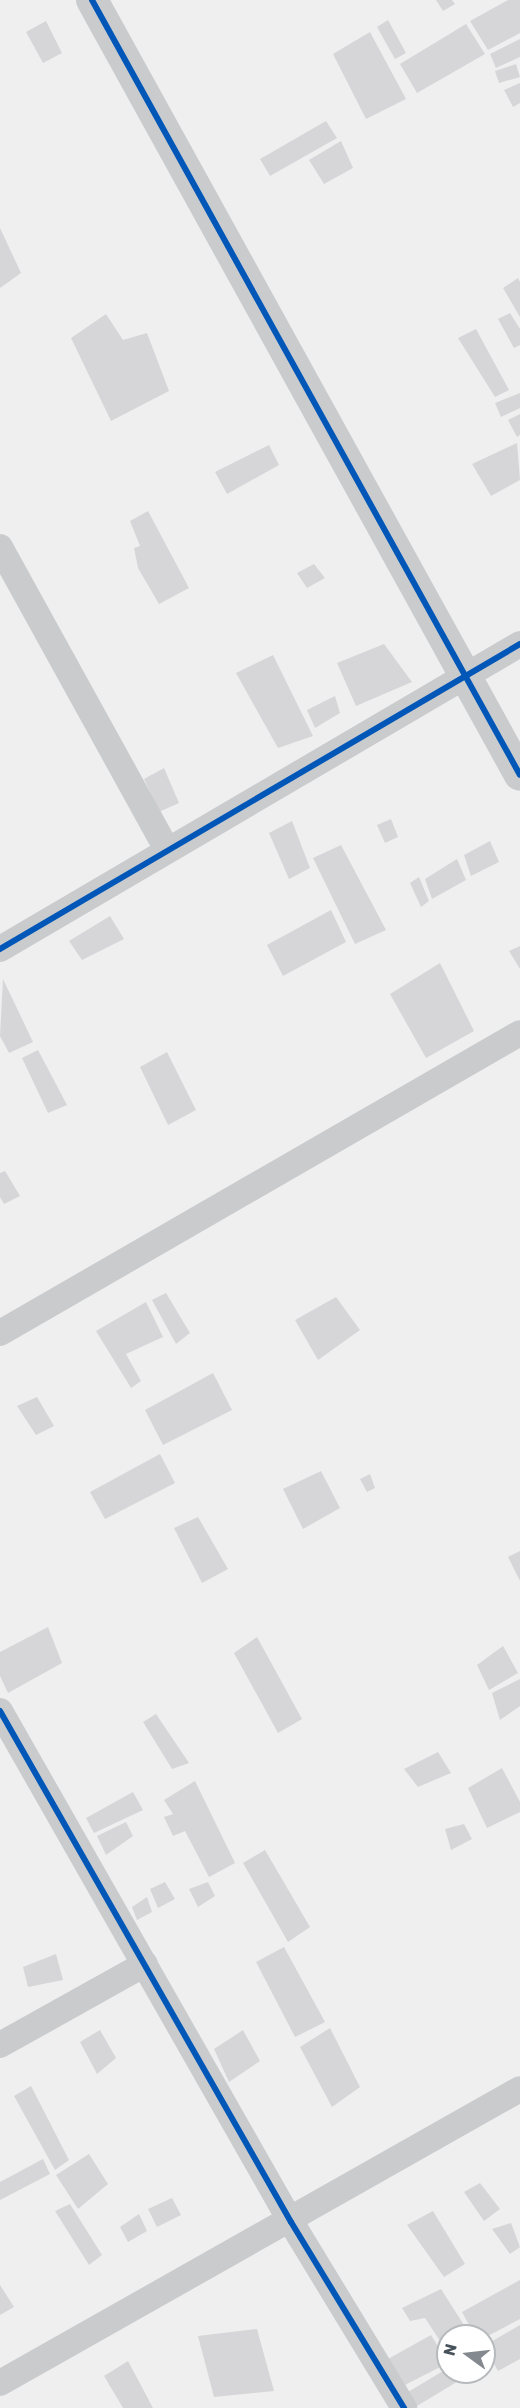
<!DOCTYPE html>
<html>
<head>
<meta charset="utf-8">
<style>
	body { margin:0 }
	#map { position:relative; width:520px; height:2408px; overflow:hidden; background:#f0efef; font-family:Rubik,sans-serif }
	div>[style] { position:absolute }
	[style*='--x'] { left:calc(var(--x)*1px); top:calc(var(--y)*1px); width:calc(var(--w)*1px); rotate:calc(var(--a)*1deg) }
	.building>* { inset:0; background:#d6d6d8 }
	.minor>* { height:26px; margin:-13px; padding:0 13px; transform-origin:13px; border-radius:13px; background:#cacbcd }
	.tertiary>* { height:32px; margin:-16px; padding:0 16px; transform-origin:16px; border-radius:16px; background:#cacbcd }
	.cycleway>* { height:6px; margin:-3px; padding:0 3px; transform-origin:3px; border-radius:3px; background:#0057b8 }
	span { translate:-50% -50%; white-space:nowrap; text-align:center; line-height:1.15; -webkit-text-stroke:4.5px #fff; paint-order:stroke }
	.north { position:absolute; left:436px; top:2324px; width:60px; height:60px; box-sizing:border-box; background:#fff; border:2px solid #b6babd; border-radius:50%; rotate:285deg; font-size:16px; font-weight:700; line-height:24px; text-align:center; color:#48525a }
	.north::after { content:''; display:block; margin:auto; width:21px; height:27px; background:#83898e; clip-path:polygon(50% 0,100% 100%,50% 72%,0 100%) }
</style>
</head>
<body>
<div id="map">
	<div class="building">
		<div style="clip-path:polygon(436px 0,452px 0,455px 4px,443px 11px)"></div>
		<div style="clip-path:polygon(508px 0,520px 0,520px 33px,488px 50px,470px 21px)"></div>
		<div style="clip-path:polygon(388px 20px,406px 53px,395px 59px,377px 27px)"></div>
		<div style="clip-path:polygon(46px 21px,62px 53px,43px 63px,26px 32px)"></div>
		<div style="clip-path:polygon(466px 24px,485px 54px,417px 93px,400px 64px)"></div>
		<div style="clip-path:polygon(370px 32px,406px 99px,366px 119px,333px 54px)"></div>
		<div style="clip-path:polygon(520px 39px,520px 57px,496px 68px,490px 54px)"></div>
		<div style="clip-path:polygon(516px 64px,520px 77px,499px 83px,495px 71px)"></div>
		<div style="clip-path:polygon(520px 83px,520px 103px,513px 107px,504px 90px)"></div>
		<div style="clip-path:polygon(326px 121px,337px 138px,270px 176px,260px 159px)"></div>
		<div style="clip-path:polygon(341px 141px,353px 168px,324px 184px,309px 160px)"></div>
		<div style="clip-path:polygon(0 228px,21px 273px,0 288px)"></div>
		<div style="clip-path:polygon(518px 278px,520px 282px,520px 317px,503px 288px)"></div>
		<div style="clip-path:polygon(510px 313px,520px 329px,520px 345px,514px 348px,498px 319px)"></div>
		<div style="clip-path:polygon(106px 314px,123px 340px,147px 333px,169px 391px,111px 421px,71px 338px)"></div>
		<div style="clip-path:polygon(476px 329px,509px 390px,495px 397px,458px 338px)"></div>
		<div style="clip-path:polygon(520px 393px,520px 408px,501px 417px,495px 403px)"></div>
		<div style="clip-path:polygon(520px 414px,520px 435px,517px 437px,508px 420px)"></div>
		<div style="clip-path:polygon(517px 443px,520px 480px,491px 496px,472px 464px)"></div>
		<div style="clip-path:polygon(269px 445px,279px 465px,227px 494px,215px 472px)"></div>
		<div style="clip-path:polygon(148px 511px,189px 588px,159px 604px,138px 568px,134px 548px,140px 546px,130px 521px)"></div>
		<div style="clip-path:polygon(314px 564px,325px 578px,307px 588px,297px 573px)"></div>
		<div style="clip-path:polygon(384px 644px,412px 682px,356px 706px,337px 663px)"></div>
		<div style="clip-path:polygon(273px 655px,313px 736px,278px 748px,236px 673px)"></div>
		<div style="clip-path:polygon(335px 696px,340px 713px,315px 728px,307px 710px)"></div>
		<div style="clip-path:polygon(164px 768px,179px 803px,159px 812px,144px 779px)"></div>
		<div style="clip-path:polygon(391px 819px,398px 837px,385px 843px,377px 825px)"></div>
		<div style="clip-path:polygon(292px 821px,310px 868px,289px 879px,269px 833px)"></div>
		<div style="clip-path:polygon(490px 841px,499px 862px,471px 876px,464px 855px)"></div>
		<div style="clip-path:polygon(341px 845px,386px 930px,355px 944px,313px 858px)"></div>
		<div style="clip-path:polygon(457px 859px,466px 880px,432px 899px,425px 879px)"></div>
		<div style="clip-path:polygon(419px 877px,429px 901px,421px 907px,410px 883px)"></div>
		<div style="clip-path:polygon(331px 910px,346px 942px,283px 976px,267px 945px)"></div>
		<div style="clip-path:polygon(110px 916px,124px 939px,82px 960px,69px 941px)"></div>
		<div style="clip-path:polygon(520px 946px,520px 969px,509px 951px)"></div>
		<div style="clip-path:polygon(440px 963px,474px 1031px,426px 1058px,390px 994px)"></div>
		<div style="clip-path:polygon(3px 979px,33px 1042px,9px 1053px,0 1036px)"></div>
		<div style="clip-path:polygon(38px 1050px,67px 1105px,48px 1113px,22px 1058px)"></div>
		<div style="clip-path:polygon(167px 1052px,196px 1110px,168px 1125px,140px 1067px)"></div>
		<div style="clip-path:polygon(5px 1171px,20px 1196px,4px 1204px,0 1197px,0 1173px)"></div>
		<div style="clip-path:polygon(166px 1293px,190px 1333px,176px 1344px,152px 1300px)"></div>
		<div style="clip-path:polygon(336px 1297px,360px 1330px,318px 1360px,295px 1320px)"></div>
		<div style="clip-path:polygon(146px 1302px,163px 1337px,126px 1354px,141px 1381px,131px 1388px,96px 1331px)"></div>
		<div style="clip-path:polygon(213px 1373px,232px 1410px,163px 1445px,145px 1410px)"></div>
		<div style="clip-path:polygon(37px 1397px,54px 1426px,36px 1435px,17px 1406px)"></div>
		<div style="clip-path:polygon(160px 1454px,175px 1483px,105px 1519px,90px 1492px)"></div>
		<div style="clip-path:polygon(321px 1471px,340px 1508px,303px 1529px,283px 1489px)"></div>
		<div style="clip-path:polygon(370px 1474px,375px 1488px,367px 1492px,360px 1479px)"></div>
		<div style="clip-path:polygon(198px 1517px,228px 1569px,202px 1583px,174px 1528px)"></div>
		<div style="clip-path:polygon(520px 1551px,520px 1581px,508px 1557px)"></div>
		<div style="clip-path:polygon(48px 1627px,62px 1663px,8px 1693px,0 1676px,0 1652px)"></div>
		<div style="clip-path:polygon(257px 1637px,302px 1719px,278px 1733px,234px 1653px)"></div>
		<div style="clip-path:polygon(503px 1646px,518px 1673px,489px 1690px,477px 1665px)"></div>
		<div style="clip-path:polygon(520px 1679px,520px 1706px,500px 1720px,492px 1693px)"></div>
		<div style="clip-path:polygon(156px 1714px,189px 1763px,172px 1769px,143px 1722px)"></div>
		<div style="clip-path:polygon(438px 1752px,451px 1773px,418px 1787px,404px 1769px)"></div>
		<div style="clip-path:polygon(502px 1768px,520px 1802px,520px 1812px,487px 1828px,468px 1788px)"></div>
		<div style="clip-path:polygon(195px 1781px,235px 1863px,209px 1877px,185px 1831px,173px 1836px,164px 1817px,173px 1814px,164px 1800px)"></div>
		<div style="clip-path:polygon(133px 1792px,143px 1810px,94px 1833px,86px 1818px)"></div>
		<div style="clip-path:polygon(126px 1822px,133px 1836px,106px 1855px,97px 1836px)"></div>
		<div style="clip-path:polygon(464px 1824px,472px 1839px,451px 1850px,445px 1829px)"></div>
		<div style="clip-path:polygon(265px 1850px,310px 1927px,288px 1942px,243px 1863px)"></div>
		<div style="clip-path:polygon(165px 1882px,175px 1899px,158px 1908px,150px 1889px)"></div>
		<div style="clip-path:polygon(208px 1882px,215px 1896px,198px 1907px,189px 1889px)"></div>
		<div style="clip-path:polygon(147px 1897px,152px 1912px,137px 1920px,132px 1907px)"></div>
		<div style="clip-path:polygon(284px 1947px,325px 2022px,295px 2037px,256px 1962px)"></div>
		<div style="clip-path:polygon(56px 1954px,63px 1980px,28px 1987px,23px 1967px)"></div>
		<div style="clip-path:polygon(330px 2028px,360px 2087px,332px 2107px,300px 2047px)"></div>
		<div style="clip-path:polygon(100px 2030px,116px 2058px,97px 2074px,80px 2042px)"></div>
		<div style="clip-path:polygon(243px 2030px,260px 2061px,229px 2082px,214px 2049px)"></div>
		<div style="clip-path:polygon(31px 2086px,69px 2160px,55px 2170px,14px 2096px)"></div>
		<div style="clip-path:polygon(89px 2154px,108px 2184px,78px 2209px,56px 2175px)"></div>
		<div style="clip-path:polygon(43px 2159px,50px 2174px,0 2200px,0 2182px)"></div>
		<div style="clip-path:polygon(480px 2183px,500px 2209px,484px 2221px,464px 2192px)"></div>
		<div style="clip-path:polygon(172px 2198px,181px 2215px,157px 2227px,148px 2209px)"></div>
		<div style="clip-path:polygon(70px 2204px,102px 2255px,89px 2265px,55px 2211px)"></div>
		<div style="clip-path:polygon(433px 2211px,465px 2264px,444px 2277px,407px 2225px)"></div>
		<div style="clip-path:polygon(139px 2214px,147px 2231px,128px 2242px,120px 2227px)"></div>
		<div style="clip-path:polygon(511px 2223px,520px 2247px,510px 2254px,492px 2229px)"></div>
		<div style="clip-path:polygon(520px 2280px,520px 2319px,484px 2338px,475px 2336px,462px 2312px)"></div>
		<div style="clip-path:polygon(0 2285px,14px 2307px,0 2315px)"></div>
		<div style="clip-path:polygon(441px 2289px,471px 2336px,448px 2336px,448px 2353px,425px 2318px,410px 2321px,402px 2308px)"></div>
		<div style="clip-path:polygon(520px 2325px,520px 2359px,498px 2371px,484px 2346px)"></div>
		<div style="clip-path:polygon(257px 2329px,274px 2391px,214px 2397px,198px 2336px)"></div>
		<div style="clip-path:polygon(431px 2335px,448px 2363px,401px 2387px,388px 2359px)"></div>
		<div style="clip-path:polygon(128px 2361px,153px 2408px,123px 2408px,104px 2376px)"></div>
		<div style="clip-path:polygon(448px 2368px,460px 2380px,417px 2406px,408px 2392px)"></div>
	</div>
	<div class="minor">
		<div style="--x:0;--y:547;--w:346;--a:61.1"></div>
		<div style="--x:0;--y:949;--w:603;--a:-30.39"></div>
		<div style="--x:0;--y:1333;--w:600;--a:-29.98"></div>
		<div style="--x:0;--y:1711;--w:588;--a:60.34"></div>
		<div style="--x:291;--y:2222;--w:218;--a:58.7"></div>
		<div style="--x:0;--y:2045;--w:166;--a:-29.2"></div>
		<div style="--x:0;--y:2383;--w:597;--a:-29.48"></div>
	</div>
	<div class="tertiary">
		<div style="--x:92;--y:0;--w:885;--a:61.09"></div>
	</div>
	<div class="cycleway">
		<div style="--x:92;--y:0;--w:885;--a:61.09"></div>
		<div style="--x:0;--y:949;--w:603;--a:-30.39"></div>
		<div style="--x:0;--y:1711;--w:588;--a:60.34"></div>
		<div style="--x:291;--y:2222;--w:218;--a:58.7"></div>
	</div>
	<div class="north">N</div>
</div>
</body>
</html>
